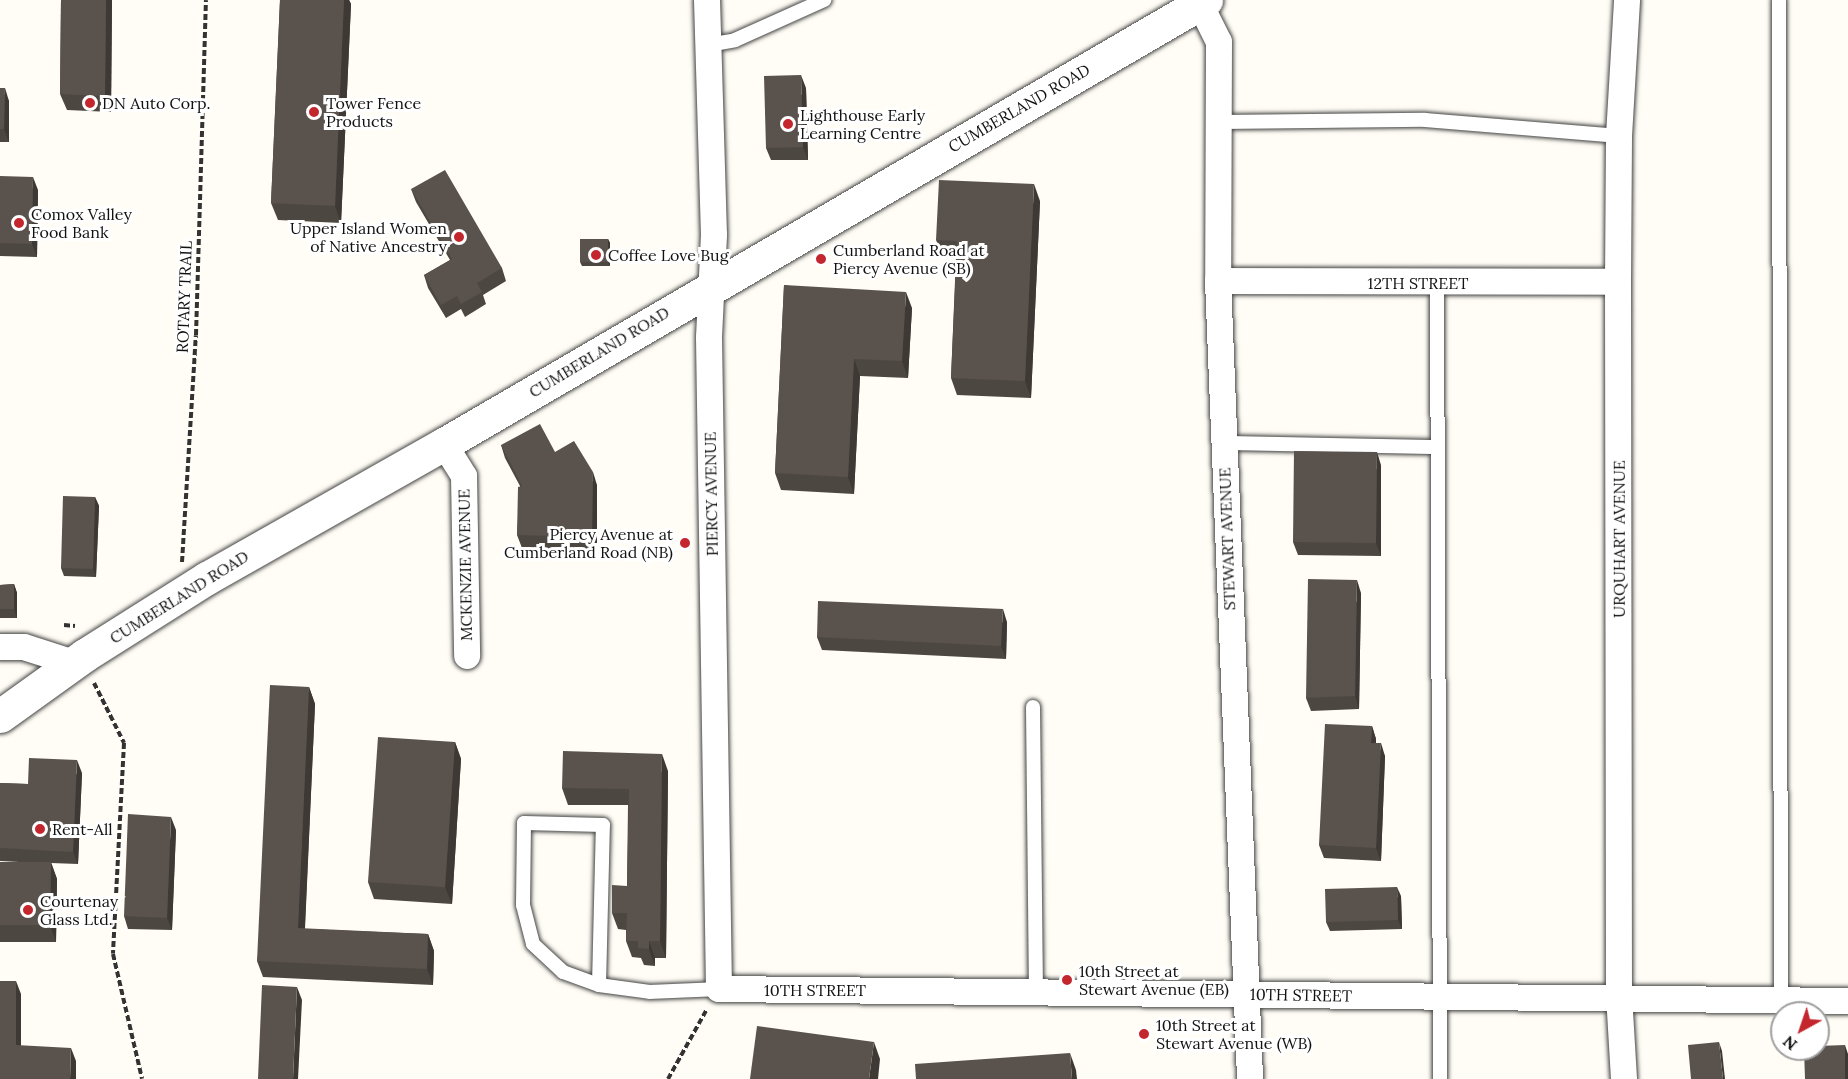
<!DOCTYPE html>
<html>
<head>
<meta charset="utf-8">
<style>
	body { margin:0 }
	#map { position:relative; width:1848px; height:1079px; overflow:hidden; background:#fffdf5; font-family:Lora,serif }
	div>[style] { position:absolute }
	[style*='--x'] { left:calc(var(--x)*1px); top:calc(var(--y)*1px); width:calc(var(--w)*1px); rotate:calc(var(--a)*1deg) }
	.path>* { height:4px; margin-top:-2px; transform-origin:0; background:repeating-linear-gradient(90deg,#333 0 6px,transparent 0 9px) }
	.roads { filter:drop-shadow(0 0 2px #444) drop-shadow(0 0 2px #444) }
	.service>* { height:14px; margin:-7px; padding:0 7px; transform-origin:7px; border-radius:7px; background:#fff }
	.minor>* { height:26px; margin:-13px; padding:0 13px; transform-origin:13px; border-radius:13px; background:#fff }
	.tertiary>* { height:33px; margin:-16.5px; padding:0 16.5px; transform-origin:16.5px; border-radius:16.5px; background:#fff }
	.wall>* { inset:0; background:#4d4742 }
	.shaded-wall>* { inset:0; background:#3f3936 }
	.building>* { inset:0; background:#5a524d }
	.dots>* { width:16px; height:16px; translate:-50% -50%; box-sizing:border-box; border:3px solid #fff; border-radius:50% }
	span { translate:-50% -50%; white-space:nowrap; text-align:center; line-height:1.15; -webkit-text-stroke:6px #fff; paint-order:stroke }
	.poi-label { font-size:16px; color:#111 }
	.left { translate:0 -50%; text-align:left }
	.right { translate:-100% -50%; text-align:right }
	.street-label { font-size:16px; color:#111 }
	.north { position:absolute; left:1770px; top:1001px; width:60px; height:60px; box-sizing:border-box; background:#fff; border:2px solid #a0a0a0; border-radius:50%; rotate:220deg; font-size:16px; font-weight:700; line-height:24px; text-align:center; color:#111 }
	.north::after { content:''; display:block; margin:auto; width:21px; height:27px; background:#c4262e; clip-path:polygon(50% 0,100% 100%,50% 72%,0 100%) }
</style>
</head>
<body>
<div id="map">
	<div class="path">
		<div style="--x:182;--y:562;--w:227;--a:-86.5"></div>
		<div style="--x:196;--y:335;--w:335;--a:-88.3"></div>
		<div style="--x:64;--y:625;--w:11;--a:5"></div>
		<div style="--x:94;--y:683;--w:67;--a:63.4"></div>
		<div style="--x:124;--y:743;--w:211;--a:93"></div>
		<div style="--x:113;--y:954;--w:128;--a:76.9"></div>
		<div style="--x:668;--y:1079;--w:80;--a:-60.9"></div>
	</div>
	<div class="roads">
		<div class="service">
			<div style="--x:1779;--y:0;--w:1001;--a:89.89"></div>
			<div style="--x:708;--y:45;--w:27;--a:-10"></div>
			<div style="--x:735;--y:40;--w:98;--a:-24.2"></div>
			<div style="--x:1221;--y:122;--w:204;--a:-0.6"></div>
			<div style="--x:1425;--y:120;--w:195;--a:4.7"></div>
			<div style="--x:1437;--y:284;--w:795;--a:89.78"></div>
			<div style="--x:1223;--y:443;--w:214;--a:1.1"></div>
			<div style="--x:1033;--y:707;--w:284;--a:89.4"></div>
			<div style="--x:599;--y:985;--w:160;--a:-88.6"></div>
			<div style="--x:603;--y:825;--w:79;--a:-178.5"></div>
			<div style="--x:524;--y:823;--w:82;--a:90.7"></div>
			<div style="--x:523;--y:905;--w:40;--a:75.6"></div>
			<div style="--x:533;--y:944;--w:41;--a:43"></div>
			<div style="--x:563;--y:972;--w:38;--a:20"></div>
			<div style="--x:599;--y:985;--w:51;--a:7.8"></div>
			<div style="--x:650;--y:992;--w:69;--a:-2.5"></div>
		</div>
		<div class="minor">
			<div style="--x:707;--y:0;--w:235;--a:88.3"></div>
			<div style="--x:714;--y:235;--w:103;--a:92.8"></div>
			<div style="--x:709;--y:338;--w:651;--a:89.12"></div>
			<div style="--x:719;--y:989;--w:1129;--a:0.61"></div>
			<div style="--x:1200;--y:4;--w:42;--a:63.4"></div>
			<div style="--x:1219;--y:42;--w:239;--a:90.2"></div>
			<div style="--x:1218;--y:281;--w:799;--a:87.7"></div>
			<div style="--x:1218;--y:281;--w:400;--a:0.1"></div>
			<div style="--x:444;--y:444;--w:38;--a:58"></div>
			<div style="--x:464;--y:476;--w:180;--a:89"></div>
			<div style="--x:0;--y:647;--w:24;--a:0"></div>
			<div style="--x:24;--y:647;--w:52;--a:17.7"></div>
			<div style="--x:1624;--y:1079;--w:83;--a:-93.4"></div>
			<div style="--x:1619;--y:996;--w:714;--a:-90.08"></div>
			<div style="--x:1618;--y:282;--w:146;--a:-89.6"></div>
			<div style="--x:1619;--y:136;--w:136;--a:-86.6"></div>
		</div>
		<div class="tertiary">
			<div style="--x:0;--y:716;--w:105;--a:-35.7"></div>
			<div style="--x:85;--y:655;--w:144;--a:-32.3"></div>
			<div style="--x:207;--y:578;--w:272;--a:-29.5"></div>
			<div style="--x:444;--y:444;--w:882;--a:-30.23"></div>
		</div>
	</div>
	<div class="wall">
		<div style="clip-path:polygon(61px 0,112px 0,111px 112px,67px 110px,60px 94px)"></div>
		<div style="clip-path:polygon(280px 0,349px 0,351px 4px,341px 223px,278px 220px,271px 203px)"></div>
		<div style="clip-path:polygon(0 88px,9px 101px,9px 142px,0 142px)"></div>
		<div style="clip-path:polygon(806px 88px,808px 160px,771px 160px,766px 148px)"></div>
		<div style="clip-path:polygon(0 176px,38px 190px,37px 257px,0 256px)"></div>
		<div style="clip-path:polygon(411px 189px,502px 268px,506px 281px,483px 295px,486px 304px,465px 317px,461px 309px,446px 318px,428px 288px,424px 275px,450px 260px,416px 202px)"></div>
		<div style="clip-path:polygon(1040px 201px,1031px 398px,957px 395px,951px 378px,956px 257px,943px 257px,936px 240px)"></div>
		<div style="clip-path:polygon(608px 239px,610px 243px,610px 266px,582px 266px,580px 262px)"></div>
		<div style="clip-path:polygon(784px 285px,912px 308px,908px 378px,860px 376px,854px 494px,781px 490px,775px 473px)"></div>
		<div style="clip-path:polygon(501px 445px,555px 452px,597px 485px,597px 550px,522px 548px,517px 535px,520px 486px,505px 458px)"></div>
		<div style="clip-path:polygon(1381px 465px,1381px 556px,1298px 555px,1293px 542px)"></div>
		<div style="clip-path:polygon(95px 497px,99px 506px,96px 577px,64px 576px,61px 568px)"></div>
		<div style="clip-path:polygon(14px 584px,17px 593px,17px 618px,0 618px,0 585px)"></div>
		<div style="clip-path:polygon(1361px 593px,1359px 709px,1311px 711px,1306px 698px)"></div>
		<div style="clip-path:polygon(1007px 622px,1006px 659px,822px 650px,817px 637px)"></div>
		<div style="clip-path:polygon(309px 687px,315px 704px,305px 929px,428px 934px,434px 951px,433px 985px,263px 977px,257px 961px)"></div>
		<div style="clip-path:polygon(1372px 726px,1376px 739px,1376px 743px,1385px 756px,1381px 861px,1324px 858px,1319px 845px)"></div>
		<div style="clip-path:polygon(455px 742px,461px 759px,452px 904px,374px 899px,368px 882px)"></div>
		<div style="clip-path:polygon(668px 771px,666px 958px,655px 958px,655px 966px,644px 965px,641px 958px,632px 957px,626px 941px,626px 930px,618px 929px,612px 913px,627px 886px,628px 805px,568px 805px,562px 788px)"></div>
		<div style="clip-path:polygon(82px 773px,78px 864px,51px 863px,57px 879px,56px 942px,0 942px,0 862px,19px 862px,0 861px,0 783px,28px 784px)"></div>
		<div style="clip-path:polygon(176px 830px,172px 930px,128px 929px,124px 916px)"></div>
		<div style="clip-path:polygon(1401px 896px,1402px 929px,1330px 931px,1326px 922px)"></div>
	</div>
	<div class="shaded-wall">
		<div style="clip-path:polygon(106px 0,112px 0,111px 112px,105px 96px)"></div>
		<div style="clip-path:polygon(344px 0,349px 0,351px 4px,341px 223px,335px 206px)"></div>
		<div style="clip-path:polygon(801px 75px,806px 88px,808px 160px,803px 147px)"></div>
		<div style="clip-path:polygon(5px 88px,9px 101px,9px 142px,4px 129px)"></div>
		<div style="clip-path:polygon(33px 177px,38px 190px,37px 257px,32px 244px)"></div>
		<div style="clip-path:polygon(1034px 184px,1040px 201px,1031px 398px,1025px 381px)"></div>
		<div style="clip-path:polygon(608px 239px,610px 243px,610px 266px,608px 262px)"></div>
		<div style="clip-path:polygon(906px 292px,912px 308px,908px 378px,902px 361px)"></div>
		<div style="clip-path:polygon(854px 359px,860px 376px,854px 494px,848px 477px)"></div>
		<div style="clip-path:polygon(1377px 452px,1381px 465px,1381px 556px,1376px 543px)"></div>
		<div style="clip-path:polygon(593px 472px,597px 485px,597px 550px,592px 537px)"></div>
		<div style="clip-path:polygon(95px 497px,99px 506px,96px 577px,93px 569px)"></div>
		<div style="clip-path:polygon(1357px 580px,1361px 593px,1359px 709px,1355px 696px)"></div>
		<div style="clip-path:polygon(14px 584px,17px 593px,17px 618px,14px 609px)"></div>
		<div style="clip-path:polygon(1003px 609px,1007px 622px,1006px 659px,1001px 646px)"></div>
		<div style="clip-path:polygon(309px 687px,315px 704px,304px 945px,298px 928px)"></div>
		<div style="clip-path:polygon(1372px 726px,1376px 739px,1376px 756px,1371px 743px)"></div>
		<div style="clip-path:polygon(455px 742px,461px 759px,452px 904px,445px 887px)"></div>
		<div style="clip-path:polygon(1381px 743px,1385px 756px,1381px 861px,1376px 848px)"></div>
		<div style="clip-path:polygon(662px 754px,668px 771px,666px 958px,660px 941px)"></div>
		<div style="clip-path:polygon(77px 760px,82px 773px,78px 864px,73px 852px)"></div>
		<div style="clip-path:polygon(171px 817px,176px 830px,172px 930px,167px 918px)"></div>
		<div style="clip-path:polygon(51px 862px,57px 879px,56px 942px,50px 925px)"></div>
		<div style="clip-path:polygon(1397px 887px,1401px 896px,1402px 929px,1398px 920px)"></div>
		<div style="clip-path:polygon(428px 934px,434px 951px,433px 985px,427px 969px)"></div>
		<div style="clip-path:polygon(649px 941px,655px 958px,655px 966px,649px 949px)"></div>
		<div style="clip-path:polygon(16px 981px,21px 994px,21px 1058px,16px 1045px)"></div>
		<div style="clip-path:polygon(297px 987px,302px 1000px,298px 1079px,293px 1079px)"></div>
		<div style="clip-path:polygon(874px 1042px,880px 1059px,878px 1079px,869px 1079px)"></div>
		<div style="clip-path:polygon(1719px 1042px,1722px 1051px,1725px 1079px,1723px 1079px)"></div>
		<div style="clip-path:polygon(1845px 1045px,1848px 1054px,1848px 1079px,1845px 1079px)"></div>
		<div style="clip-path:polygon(71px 1048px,76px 1061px,76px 1079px,70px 1079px)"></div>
		<div style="clip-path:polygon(1070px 1053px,1076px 1070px,1077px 1079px,1072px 1079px)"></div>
	</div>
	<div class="building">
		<div style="clip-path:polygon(61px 0,106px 0,105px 96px,60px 94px)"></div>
		<div style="clip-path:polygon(280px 0,344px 0,335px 206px,271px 203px)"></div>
		<div style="clip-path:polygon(801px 75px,803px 147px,766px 148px,764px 76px)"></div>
		<div style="clip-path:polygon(0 88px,5px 88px,4px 129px,0 129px)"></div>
		<div style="clip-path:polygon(445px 170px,502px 268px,477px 283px,482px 292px,461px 304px,457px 296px,441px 305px,424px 275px,452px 259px,411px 189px)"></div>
		<div style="clip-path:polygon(0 176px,33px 177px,32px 244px,0 243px)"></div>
		<div style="clip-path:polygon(939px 180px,1034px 184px,1025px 381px,951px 378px,957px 241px,936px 240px)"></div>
		<div style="clip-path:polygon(580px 239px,608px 239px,608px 262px,580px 262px)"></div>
		<div style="clip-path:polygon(784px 285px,906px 292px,902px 361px,854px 359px,848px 477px,775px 473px)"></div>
		<div style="clip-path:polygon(540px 424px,555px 452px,574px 441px,593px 472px,592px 537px,517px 535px,518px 487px,522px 486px,501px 445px)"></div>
		<div style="clip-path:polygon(1294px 451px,1377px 452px,1376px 543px,1293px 542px)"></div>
		<div style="clip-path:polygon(63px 496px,95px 497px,93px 569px,61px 568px)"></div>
		<div style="clip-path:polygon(1308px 579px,1357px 580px,1355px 696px,1306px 698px)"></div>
		<div style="clip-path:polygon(14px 584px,14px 609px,0 609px,0 585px)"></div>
		<div style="clip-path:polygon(818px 601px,1003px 609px,1001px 646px,817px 637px)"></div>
		<div style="clip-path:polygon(270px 685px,309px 687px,298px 928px,428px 934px,427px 969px,257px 961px)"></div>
		<div style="clip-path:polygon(1325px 724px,1372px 726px,1371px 743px,1381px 743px,1376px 848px,1319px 845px)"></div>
		<div style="clip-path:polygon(378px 737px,455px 742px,445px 887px,368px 882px)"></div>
		<div style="clip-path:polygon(563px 751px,662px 754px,660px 941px,649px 941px,649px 949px,638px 948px,638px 941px,626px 941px,627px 913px,612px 913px,612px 885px,627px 886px,629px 789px,562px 788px)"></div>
		<div style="clip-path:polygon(29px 758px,77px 760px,73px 852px,0 848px,0 783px,28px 784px)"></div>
		<div style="clip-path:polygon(128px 814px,171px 817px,167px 918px,124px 916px)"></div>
		<div style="clip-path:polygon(0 862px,51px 862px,50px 925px,0 925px)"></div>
		<div style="clip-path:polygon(1397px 887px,1398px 920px,1326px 922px,1325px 889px)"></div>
		<div style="clip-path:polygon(0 981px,16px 981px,16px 1045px,71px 1048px,70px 1079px,0 1079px)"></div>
		<div style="clip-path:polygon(262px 985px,297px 987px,293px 1079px,258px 1079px)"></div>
		<div style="clip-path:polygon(757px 1026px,874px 1042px,869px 1079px,750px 1079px)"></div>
		<div style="clip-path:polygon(1719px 1042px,1723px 1079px,1691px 1079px,1688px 1045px)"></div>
		<div style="clip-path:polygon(1845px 1045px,1845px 1079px,1805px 1079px,1804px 1049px,1818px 1049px,1818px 1046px)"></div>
		<div style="clip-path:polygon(1070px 1053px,1072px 1079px,916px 1079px,915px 1064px)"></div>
	</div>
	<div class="dots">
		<div style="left:90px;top:103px;background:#c4262e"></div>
		<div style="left:314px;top:112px;background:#c4262e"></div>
		<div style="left:788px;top:124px;background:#c4262e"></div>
		<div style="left:19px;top:223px;background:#c4262e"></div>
		<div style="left:459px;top:237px;background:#c4262e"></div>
		<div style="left:596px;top:255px;background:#c4262e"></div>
		<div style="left:821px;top:259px;background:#c4262e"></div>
		<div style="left:685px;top:543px;background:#c4262e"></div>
		<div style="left:40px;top:829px;background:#c4262e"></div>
		<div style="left:28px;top:910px;background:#c4262e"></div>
		<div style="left:1067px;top:980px;background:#c4262e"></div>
		<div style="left:1144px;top:1034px;background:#c4262e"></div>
	</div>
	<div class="poi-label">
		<span class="left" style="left:102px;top:103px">DN Auto Corp.</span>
		<span class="left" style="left:326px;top:112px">Tower Fence<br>Products</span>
		<span class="left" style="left:800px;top:124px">Lighthouse Early<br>Learning Centre</span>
		<span class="left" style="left:31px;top:223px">Comox Valley<br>Food Bank</span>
		<span class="right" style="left:447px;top:237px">Upper Island Women<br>of Native Ancestry</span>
		<span class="left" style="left:833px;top:259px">Cumberland Road at<br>Piercy Avenue (SB)</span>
		<span class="left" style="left:608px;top:255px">Coffee Love Bug</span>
		<span class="right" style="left:673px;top:543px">Piercy Avenue at<br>Cumberland Road (NB)</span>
		<span class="left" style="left:52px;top:829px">Rent-All</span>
		<span class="left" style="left:40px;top:910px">Courtenay<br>Glass Ltd.</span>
		<span class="left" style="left:1079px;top:980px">10th Street at<br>Stewart Avenue (EB)</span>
		<span class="left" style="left:1156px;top:1034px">10th Street at<br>Stewart Avenue (WB)</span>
	</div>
	<div class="street-label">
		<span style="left:1019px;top:108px;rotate:-30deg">CUMBERLAND ROAD</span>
		<span style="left:1418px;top:283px">12TH STREET</span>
		<span style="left:184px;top:297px;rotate:-88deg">ROTARY TRAIL</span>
		<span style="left:599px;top:352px;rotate:-31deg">CUMBERLAND ROAD</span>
		<span style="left:711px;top:494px;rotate:-91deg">PIERCY AVENUE</span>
		<span style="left:1227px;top:539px;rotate:-92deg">STEWART AVENUE</span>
		<span style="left:1619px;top:539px;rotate:-90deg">URQUHART AVENUE</span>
		<span style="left:465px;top:565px;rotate:-91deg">MCKENZIE AVENUE</span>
		<span style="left:179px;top:597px;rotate:-32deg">CUMBERLAND ROAD</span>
		<span style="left:815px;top:990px">10TH STREET</span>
		<span style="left:1301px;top:995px;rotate:1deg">10TH STREET</span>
	</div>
	<div class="north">N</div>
</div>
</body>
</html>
